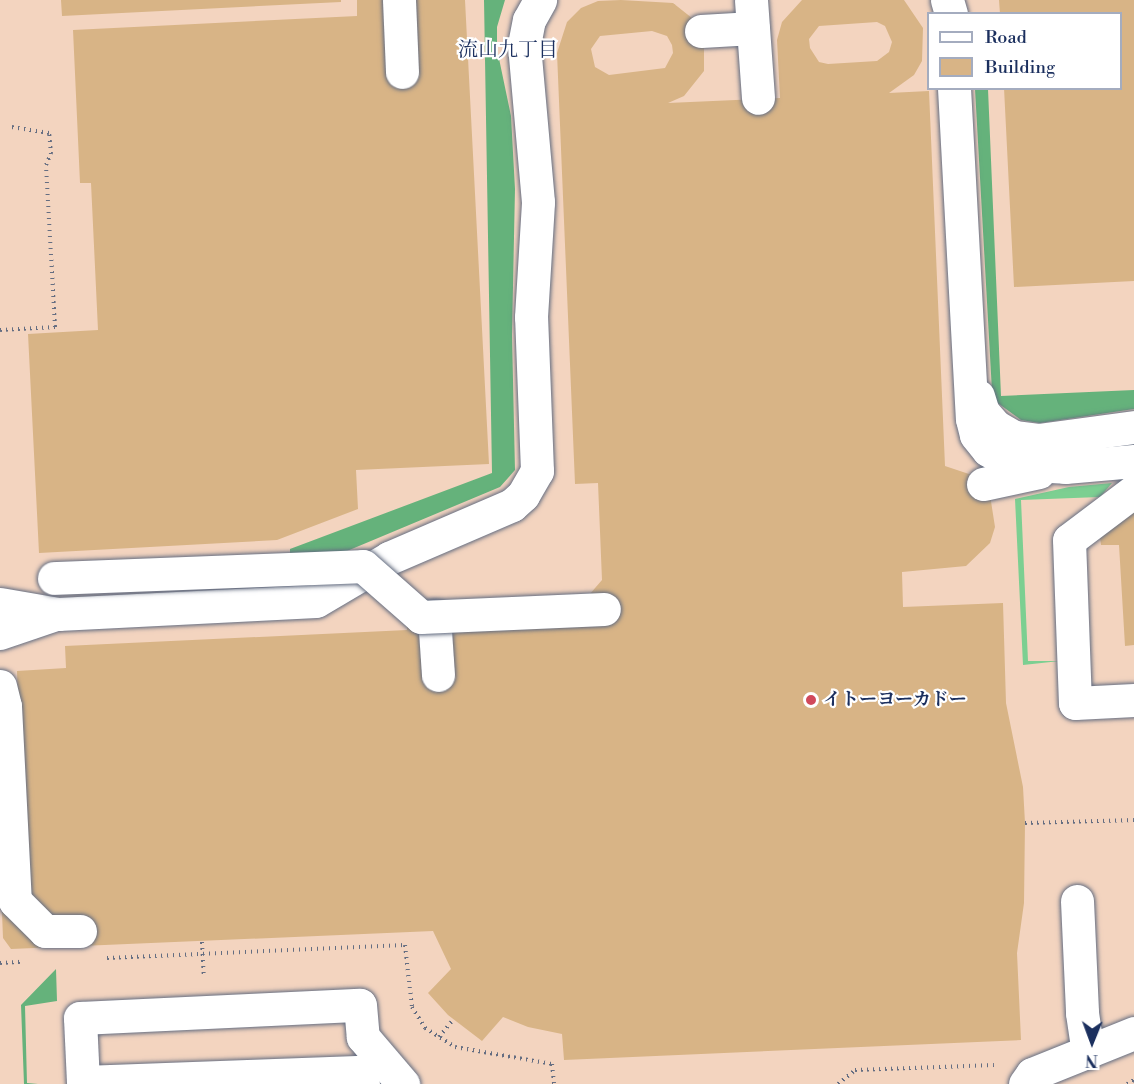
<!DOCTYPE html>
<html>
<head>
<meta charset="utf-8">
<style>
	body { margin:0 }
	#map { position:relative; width:1134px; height:1084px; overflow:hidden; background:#ede1c1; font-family:"Libre Bodoni","Noto Serif JP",serif }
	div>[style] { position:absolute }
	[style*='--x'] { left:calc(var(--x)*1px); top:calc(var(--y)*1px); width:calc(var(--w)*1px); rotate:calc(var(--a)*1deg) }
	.built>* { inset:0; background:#f3d4bf }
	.green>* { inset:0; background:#7ccf91 }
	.forest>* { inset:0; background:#65b27b }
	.building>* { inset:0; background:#d8b486 }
	.path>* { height:4px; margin-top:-2px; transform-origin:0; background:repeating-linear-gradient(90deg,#646d81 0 1.5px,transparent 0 6px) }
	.roads { filter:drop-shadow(0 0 2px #646d81) drop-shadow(0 0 2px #646d81) }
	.minor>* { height:33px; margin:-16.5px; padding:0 16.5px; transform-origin:16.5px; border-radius:16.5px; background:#fff }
	.bridges { filter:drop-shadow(0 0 2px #646d81) drop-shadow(0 0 2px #646d81) }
	.minor-bridge>* { height:33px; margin:-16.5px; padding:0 16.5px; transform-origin:16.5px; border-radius:16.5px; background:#fff }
	.dots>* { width:16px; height:16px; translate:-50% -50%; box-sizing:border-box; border:3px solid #fff; border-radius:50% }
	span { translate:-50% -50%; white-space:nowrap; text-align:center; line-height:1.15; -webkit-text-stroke:4.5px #fff; paint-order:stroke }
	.poi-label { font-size:18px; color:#1b2f5e; font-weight:700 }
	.left { translate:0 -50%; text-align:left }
	.neighbourhood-label { font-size:20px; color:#1b2f5e }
	.legend { position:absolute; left:927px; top:12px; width:195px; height:78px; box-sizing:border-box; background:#fff; border:2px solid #a4acbf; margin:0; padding:8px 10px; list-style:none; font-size:18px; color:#1b2f5e }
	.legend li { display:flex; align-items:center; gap:12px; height:30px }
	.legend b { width:30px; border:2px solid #a4acbf }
	.north { position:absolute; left:1062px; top:1012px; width:60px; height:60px; -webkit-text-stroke:4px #fff; paint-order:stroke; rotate:181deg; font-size:16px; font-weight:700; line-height:24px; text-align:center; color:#1b2f5e }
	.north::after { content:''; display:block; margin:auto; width:21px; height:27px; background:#1b2f5e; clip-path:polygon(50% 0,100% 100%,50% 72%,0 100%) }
</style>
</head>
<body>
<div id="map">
	<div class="built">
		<div style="clip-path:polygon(evenodd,0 0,1134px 0,1134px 1084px,0 1084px,0 0,928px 14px,1120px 14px,1120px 88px,928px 88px,928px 14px)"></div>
	</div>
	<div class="green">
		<div style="clip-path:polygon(1112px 483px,1100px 497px,1021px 500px,1028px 661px,1060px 661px,1023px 665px,1015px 499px,1069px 487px)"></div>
	</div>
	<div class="forest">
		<div style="clip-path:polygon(484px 0,505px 0,497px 27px,497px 49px,511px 116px,515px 189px,512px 335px,515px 470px,500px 487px,347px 551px,290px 554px,290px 549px,492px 473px)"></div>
		<div style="clip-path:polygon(975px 89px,988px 89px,1001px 396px,1134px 390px,1134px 409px,1040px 423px,1021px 420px,995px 401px,992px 391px)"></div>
		<div style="clip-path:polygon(56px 969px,57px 1001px,25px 1006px,27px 1083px,38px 1084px,24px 1084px,21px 1005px)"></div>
	</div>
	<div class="building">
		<div style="clip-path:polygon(61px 0,341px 0,341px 2px,62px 16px)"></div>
		<div style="clip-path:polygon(357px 0,465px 0,489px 464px,356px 470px,358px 509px,277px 540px,39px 553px,28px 334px,98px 330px,91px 183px,80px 183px,73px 30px,357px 16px)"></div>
		<div style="clip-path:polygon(evenodd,621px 0,673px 3px,697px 22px,704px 38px,704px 71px,684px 96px,668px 103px,780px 98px,777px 40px,782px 22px,802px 0,904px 0,923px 28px,922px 61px,914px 75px,889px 93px,929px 91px,945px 466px,972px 475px,990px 495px,995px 527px,990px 543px,966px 566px,902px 572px,903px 607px,1003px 603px,1006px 703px,1023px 787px,1025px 823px,1024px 903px,1017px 953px,1021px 1040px,564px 1060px,562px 1034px,528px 1027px,503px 1017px,482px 1041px,448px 1015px,428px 993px,451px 969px,433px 931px,11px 949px,3px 938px,0 862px,18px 705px,17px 671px,66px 668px,65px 646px,407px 630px,407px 622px,427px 602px,589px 595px,602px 580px,598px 483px,575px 484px,557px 53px,567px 22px,581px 8px,598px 1px,621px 0,877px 22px,885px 26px,892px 42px,889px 52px,877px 61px,828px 64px,819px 62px,810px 48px,809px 39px,819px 26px,877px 22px,621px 0,652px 31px,667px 36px,672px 45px,673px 53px,665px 68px,609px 75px,595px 67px,591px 49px,600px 36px,652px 31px)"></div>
		<div style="clip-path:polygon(999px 0,1134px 0,1134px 281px,1014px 287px,1004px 88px,1120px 88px,1120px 14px,1000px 14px)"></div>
		<div style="clip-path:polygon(1134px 511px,1134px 645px,1125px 646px,1119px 545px,1101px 545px,1100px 537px)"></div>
	</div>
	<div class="path">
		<div style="--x:0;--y:330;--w:55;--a:-3.1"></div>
		<div style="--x:55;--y:327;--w:162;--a:-93.2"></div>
		<div style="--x:46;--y:165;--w:12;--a:-66"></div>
		<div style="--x:51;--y:154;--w:21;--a:-95"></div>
		<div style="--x:49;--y:133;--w:38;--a:-171"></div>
		<div style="--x:1025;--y:823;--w:109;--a:-1.6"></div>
		<div style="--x:202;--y:942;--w:33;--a:87"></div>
		<div style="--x:107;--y:958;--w:298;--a:-2.5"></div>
		<div style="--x:405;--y:945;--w:62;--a:83.6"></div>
		<div style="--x:412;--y:1007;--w:25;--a:58"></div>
		<div style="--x:425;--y:1028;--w:36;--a:32"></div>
		<div style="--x:455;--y:1047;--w:98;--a:9.9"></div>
		<div style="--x:552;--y:1064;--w:20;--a:84"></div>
		<div style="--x:0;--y:963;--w:22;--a:-3"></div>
		<div style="--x:439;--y:1037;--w:22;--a:-51"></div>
		<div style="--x:838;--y:1084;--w:22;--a:-39"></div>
		<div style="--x:855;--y:1070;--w:139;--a:-2.1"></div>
		<div style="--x:1127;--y:1084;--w:8;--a:-30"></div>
	</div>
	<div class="roads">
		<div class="minor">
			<div style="--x:399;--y:0;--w:72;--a:87.6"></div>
			<div style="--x:751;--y:0;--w:98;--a:85.9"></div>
			<div style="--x:947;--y:0;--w:15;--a:74"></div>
			<div style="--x:701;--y:31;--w:52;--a:-3.3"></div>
			<div style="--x:954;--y:88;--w:331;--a:86.9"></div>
			<div style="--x:972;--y:419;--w:16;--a:76"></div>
			<div style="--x:976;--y:435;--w:19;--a:51"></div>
			<div style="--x:988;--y:450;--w:22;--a:30"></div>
			<div style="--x:1007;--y:461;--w:23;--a:10"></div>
			<div style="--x:1030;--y:465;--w:35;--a:3"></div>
			<div style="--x:1065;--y:467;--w:69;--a:-5"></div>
			<div style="--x:978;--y:396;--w:17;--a:73"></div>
			<div style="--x:983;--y:412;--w:18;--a:49"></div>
			<div style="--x:995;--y:426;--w:22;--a:30"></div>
			<div style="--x:1014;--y:437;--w:24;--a:7"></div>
			<div style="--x:1038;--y:440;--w:97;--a:-7.7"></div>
			<div style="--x:983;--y:484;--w:57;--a:-12.1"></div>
			<div style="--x:1134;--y:491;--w:81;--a:143"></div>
			<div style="--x:1069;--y:540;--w:163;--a:87.9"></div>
			<div style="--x:1075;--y:703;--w:59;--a:-2.9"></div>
			<div style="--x:0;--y:604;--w:59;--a:9.8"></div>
			<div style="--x:58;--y:614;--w:258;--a:-2.9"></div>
			<div style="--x:316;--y:601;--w:85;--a:-30.5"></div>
			<div style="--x:389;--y:558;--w:134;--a:-23.3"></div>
			<div style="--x:512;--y:505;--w:15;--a:-42"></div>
			<div style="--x:523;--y:495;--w:28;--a:-60"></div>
			<div style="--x:537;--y:471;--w:154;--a:-92.2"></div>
			<div style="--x:531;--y:317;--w:115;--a:-86.5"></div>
			<div style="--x:538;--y:202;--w:158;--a:-95.1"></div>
			<div style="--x:524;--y:45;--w:25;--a:-79"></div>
			<div style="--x:529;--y:20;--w:23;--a:-61"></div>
			<div style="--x:434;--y:616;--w:59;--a:86.1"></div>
			<div style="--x:0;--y:633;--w:56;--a:-18.8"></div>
			<div style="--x:0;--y:686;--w:21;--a:76"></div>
			<div style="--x:5;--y:706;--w:195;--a:87.1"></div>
			<div style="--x:15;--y:901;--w:42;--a:45"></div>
			<div style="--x:45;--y:931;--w:35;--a:0"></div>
			<div style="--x:1077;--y:901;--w:112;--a:87.4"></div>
			<div style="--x:1082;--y:1013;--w:40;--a:81.5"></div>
			<div style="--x:363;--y:1084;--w:13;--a:-117"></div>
			<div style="--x:357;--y:1072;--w:274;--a:177.9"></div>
			<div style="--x:83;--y:1082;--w:64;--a:-92.7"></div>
			<div style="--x:80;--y:1018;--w:280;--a:-2.7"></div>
			<div style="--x:360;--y:1005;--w:32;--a:85"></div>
			<div style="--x:363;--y:1037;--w:62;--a:49.6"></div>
			<div style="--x:1025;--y:1084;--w:12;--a:-55"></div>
			<div style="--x:1032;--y:1074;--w:110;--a:-21.9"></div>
		</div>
	</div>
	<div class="bridges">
		<div class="minor-bridge">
			<div style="--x:54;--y:578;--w:309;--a:-2.2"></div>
			<div style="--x:363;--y:566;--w:77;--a:41.3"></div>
			<div style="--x:421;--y:617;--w:183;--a:-2.5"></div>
		</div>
	</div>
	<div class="dots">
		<div style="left:811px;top:700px;background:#d1495b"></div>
	</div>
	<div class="poi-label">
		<span class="left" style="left:823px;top:700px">イトーヨーカドー</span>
	</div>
	<div class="neighbourhood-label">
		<span style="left:508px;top:50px">流山九丁目</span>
	</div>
	<ul class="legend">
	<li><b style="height:8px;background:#fff"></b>Road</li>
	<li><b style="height:16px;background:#d8b486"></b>Building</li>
	</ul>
	<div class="north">N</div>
</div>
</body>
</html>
